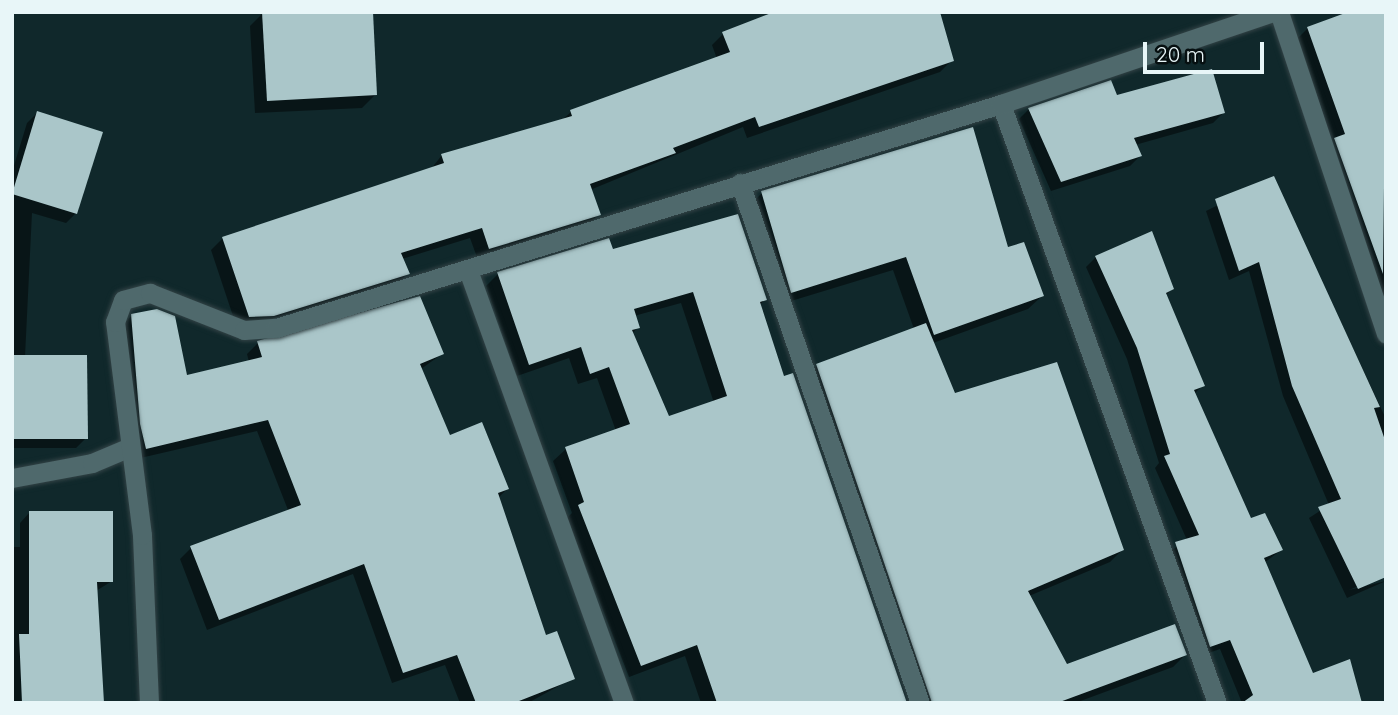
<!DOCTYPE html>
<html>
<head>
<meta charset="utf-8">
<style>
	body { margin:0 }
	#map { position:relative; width:1398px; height:715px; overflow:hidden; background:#10282b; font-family:Quicksand,sans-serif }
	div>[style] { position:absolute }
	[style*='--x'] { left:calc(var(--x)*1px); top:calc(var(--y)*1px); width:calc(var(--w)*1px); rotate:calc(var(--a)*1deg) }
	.shadow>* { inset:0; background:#0007 }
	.building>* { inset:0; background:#aac6c9 }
	.roads { filter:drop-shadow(0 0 2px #334346) drop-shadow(0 0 2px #334346) }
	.minor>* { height:19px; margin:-9.5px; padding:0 9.5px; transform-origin:9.5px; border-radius:9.5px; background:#4f696c }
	span { translate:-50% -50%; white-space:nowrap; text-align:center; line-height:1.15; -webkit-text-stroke:7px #060f10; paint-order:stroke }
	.frame { position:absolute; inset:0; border:14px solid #e8f6f8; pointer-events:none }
	.scale { position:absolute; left:1143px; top:42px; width:121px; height:32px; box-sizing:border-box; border:4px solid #e8f6f8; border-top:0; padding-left:9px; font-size:21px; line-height:24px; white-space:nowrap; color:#e8f6f8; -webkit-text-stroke:5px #060f10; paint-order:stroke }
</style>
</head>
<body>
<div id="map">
	<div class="shadow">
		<div style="clip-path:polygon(1386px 12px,1386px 328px,1294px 42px,1308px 28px)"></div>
		<div style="clip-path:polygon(263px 13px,375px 95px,362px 108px,255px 113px,250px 26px)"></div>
		<div style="clip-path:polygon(723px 34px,952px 60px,940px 72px,747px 138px,743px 127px,590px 190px,599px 214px,587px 226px,478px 260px,470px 238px,402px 259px,408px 273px,396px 285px,237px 328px,211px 250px,222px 239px,431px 169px,442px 155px,561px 121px,571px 112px,717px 59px,712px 45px)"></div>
		<div style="clip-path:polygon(1116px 97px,1223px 113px,1213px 123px,1135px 145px,1140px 156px,1130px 166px,1051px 191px,1019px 119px,1029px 109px)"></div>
		<div style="clip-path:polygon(37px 113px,76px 213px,66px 223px,32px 213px,25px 357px,86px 438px,76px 448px,12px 448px,12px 172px,27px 123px)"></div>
		<div style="clip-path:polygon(1273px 178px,1386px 419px,1386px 575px,1349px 590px,1386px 581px,1347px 598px,1309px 518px,1329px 505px,1283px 396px,1249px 271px,1229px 280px,1206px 211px)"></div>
		<div style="clip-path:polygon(762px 193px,1007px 250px,1042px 296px,1028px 309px,933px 343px,954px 395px,1122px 550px,1110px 562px,1029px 596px,1066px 667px,1185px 655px,1173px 667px,1075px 703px,917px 703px,805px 378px,817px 366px,914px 329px,893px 270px,778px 305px,749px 206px)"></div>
		<div style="clip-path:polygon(evenodd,612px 252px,765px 299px,759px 306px,783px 378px,905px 703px,701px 703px,685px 656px,629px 677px,567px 518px,572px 513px,553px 461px,566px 449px,616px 431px,597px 378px,578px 384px,569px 358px,517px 376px,486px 286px,498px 274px,612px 252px,681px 303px,714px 403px,668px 418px,632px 334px,638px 327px,634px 316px,681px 303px)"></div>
		<div style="clip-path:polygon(1096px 257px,1172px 289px,1165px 296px,1203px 385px,1194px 394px,1250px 520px,1281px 550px,1264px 563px,1312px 675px,1242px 703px,1220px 649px,1200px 656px,1166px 554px,1187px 540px,1155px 468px,1159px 463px,1127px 359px,1086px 267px)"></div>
		<div style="clip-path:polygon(132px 315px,186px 378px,249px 362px,247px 354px,258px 343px,442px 354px,421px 369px,449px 437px,507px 489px,498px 498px,545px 637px,573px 678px,528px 703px,460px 703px,445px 665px,392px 683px,353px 574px,207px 630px,180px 559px,191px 548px,288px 510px,257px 431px,136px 459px,121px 327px)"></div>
		<div style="clip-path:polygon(30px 512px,112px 581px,96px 591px,102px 703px,12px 703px,12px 547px,20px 547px,20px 523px)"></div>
	</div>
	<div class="building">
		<div style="clip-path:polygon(262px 12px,373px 12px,377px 95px,267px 101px)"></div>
		<div style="clip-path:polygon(774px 12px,940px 12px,954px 61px,759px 127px,755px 117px,673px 148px,676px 153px,590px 184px,601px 215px,489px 249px,482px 228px,401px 253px,410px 274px,274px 316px,249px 317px,222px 237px,444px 163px,441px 154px,572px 116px,570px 110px,730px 52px,722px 32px)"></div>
		<div style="clip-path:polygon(1348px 12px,1386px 12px,1383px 274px,1334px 138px,1345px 134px,1307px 27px)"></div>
		<div style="clip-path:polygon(1212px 69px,1225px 113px,1134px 138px,1142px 156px,1061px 182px,1028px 108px,1111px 80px,1117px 95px)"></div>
		<div style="clip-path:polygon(37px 111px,103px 132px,77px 214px,12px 194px)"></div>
		<div style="clip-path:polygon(973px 127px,1008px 247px,1024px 242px,1044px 296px,934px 335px,906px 257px,791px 293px,761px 191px)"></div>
		<div style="clip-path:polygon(1274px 176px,1380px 407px,1374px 408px,1386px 443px,1386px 577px,1358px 589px,1318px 507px,1341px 499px,1292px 386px,1259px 262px,1239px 271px,1215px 199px)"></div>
		<div style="clip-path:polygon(evenodd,738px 214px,767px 300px,760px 302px,784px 376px,793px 373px,907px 703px,717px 703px,697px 645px,641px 666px,578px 505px,584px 502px,565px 447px,630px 424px,609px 367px,590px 374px,581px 347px,529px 365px,497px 272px,609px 238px,613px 249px,738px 214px,693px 292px,727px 396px,669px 416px,632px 330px,640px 328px,634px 309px,693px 292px)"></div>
		<div style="clip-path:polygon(1152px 231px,1174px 289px,1166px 293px,1205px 386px,1194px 390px,1251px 518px,1265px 513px,1283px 550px,1264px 558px,1313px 673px,1350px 659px,1362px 703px,1242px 703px,1253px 695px,1230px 640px,1210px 647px,1175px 542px,1199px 535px,1164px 456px,1170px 454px,1137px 348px,1095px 256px)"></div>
		<div style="clip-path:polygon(420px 296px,444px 354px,420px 364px,450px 435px,482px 422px,509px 489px,498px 493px,546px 635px,557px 631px,575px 679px,514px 703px,476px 703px,457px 655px,403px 673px,364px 564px,219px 620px,190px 546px,301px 505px,268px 420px,146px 449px,140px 424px,131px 314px,157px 309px,175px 316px,187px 375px,262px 357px,257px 341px)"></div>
		<div style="clip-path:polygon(926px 323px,955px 393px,1057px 362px,1124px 550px,1028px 591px,1067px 664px,1175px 624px,1187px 655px,1057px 703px,932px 703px,816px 364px)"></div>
		<div style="clip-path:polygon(12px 355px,87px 355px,88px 439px,12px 439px)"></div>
		<div style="clip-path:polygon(29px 511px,113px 511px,113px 582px,97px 582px,104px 703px,22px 703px,19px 634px,29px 634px)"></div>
	</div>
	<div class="roads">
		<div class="minor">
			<div style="--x:1279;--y:12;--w:339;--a:71.6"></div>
			<div style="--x:1001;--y:104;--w:637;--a:70.17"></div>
			<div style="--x:740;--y:183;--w:550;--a:70.91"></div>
			<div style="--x:468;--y:270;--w:460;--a:70.2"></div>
			<div style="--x:12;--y:478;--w:81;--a:-10.6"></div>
			<div style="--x:92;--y:463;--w:38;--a:-23"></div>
			<div style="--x:149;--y:703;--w:168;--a:-92.4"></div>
			<div style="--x:142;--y:535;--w:215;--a:-97.2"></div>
			<div style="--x:115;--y:322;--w:23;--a:-70"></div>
			<div style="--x:123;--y:300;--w:28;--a:-15"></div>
			<div style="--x:150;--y:293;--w:101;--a:21.5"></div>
			<div style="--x:244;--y:330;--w:32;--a:-4"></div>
			<div style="--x:276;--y:328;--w:759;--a:-17.17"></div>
			<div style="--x:1001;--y:104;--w:287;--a:-18.7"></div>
		</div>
	</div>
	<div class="frame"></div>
	<div class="scale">20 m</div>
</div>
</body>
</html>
